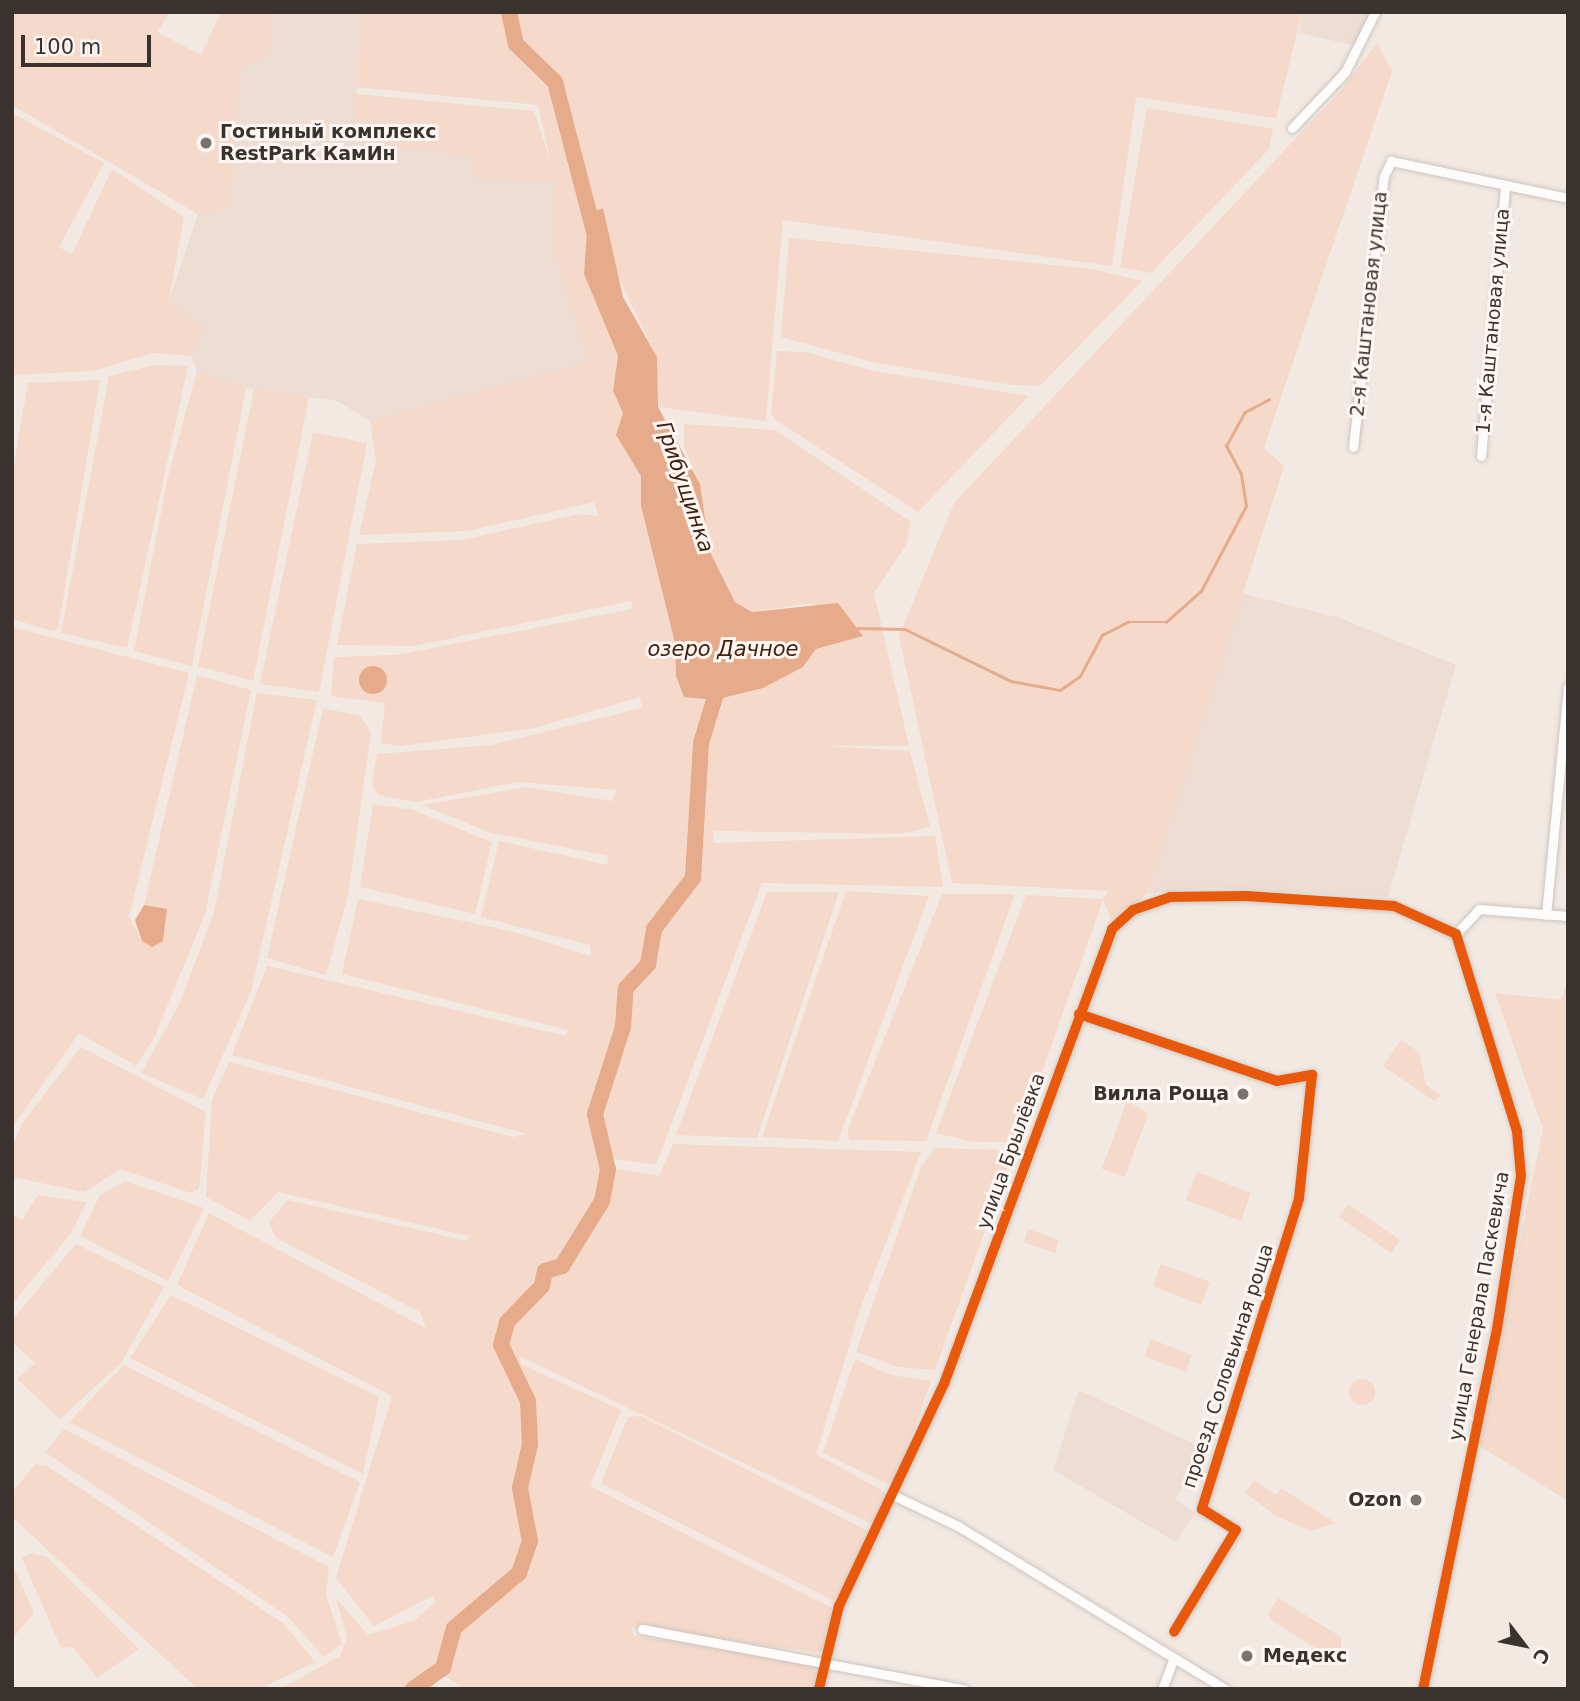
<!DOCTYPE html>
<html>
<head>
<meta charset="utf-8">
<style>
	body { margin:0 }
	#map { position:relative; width:1580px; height:1701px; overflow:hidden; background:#f3e9e3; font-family:"DejaVu Sans",sans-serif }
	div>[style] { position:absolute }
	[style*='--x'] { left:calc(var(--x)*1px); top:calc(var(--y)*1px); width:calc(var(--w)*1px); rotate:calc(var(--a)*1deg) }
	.built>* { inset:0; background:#eeddd3 }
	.green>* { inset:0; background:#f5d9ca }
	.round { border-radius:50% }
	.water>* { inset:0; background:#e6ab8b }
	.stream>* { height:2.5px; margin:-1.25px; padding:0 1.25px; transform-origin:1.25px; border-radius:1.25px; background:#e6ab8b }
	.river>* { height:16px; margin:-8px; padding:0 8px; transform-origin:8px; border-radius:8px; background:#e6ab8b }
	.roads { filter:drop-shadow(0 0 2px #cdc5c0) drop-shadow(0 0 2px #cdc5c0) }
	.minor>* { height:9px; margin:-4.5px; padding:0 4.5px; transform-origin:4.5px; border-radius:4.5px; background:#fdfcfb }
	.cycleway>* { height:10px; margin:-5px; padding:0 5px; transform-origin:5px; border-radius:5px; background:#e8590c }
	.dots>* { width:19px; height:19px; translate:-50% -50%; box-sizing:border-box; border:4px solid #fef6f3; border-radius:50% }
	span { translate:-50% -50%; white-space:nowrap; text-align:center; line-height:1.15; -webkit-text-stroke:6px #fef6f3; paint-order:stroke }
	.poi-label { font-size:19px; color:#39322e; font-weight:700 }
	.left { translate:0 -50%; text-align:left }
	.right { translate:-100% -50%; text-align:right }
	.street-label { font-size:19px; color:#39322e }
	.water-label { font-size:21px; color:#40200e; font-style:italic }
	.frame { position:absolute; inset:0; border:14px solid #39322e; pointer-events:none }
	.north { position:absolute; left:1489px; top:1610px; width:70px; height:70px; -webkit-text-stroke:5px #fef6f3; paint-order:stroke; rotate:122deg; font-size:19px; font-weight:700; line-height:28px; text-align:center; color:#39322e }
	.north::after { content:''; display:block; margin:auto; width:24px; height:32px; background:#39322e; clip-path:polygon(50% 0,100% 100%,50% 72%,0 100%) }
	.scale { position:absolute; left:21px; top:35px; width:130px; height:32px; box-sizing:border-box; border:4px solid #39322e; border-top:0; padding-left:9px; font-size:21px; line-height:24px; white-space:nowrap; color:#39322e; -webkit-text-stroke:5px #fef6f3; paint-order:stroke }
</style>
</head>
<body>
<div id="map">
	<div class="built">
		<div style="clip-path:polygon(273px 12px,360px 12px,355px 122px,386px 125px,386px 146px,474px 157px,474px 178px,556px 182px,555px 255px,590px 362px,370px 421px,337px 401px,246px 388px,197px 371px,191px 356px,202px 328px,169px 301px,198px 214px,231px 207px,240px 69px,270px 52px)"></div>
		<div style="clip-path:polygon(1302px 12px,1374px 12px,1361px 47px,1299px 33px)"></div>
		<div style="clip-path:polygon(1241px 593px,1340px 618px,1456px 665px,1388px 897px,1213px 888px,1147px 893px)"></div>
		<div style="clip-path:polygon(1079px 1390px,1207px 1450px,1175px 1499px,1195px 1513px,1176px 1542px,1053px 1470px)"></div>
	</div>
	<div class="green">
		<div style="clip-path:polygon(12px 12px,170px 12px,157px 32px,201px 55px,221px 12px,273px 12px,270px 53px,240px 69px,231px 207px,198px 214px,12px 105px)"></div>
		<div style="clip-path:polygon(360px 12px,1302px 12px,1276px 118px,1136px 97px,1112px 266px,783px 220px,766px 421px,658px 407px,657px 357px,588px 215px,584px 274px,618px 356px,613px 391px,623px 413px,617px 435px,641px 476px,641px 507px,675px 643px,676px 676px,803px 667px,816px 649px,862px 636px,811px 603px,752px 612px,735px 602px,710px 552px,700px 484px,684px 447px,684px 424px,775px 430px,911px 522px,906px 545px,874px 593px,909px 746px,825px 746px,910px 751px,930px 827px,900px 834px,714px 831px,713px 843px,935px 836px,943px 887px,762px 883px,656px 1165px,602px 1157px,598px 1166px,659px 1176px,673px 1144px,921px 1152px,861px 1307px,816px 1454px,890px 1495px,874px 1525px,519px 1356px,521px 1364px,621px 1410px,590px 1486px,832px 1608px,823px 1653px,632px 1628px,634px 1636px,820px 1662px,817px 1689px,465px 1689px,442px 1674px,431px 1689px,280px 1689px,340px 1656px,347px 1638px,336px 1598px,368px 1635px,413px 1621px,436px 1602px,432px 1596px,374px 1626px,336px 1578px,392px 1396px,177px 1285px,209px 1213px,426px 1328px,420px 1312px,276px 1238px,269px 1222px,288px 1200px,467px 1241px,469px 1236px,278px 1192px,250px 1221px,206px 1197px,212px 1100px,229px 1062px,513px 1137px,527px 1134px,232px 1055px,267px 966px,566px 1036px,568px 1030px,342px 974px,358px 899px,511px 931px,591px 956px,590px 945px,481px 917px,499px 841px,607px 865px,608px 856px,491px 833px,422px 805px,526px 787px,612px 801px,616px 790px,517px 782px,416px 802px,378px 795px,372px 785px,377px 754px,491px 745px,642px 708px,640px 697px,534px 728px,401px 746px,381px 743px,385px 703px,331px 696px,334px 657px,396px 655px,632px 609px,631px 601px,414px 646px,337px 645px,357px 544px,462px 540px,578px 514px,598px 516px,594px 502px,467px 531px,359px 535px,376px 460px,370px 421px,589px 362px,555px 255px,555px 182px,474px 178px,474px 157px,386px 146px,386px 125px,355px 122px,356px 94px,534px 111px,551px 162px,538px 105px,357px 87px)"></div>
		<div style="clip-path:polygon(1377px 43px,1392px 71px,1264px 448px,1284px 466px,1147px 893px,1115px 928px,1103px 900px,1017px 1142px,972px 1142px,936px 1133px,1026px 895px,1103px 899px,1109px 891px,952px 883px,899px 636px,954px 503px,1342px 89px)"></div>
		<div style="clip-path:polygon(1147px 108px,1273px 129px,1269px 149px,1151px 273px,1120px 267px)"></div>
		<div style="clip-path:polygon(12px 113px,104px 163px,59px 247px,72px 254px,112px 169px,184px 217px,169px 300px,203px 328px,191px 356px,153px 353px,92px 371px,12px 375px)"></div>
		<div style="clip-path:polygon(789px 238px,1093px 269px,1142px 281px,1040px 386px,1013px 385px,876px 363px,781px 337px)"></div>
		<div style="clip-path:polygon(777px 351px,805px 352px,874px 371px,1029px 396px,918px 512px,776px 420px,771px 413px)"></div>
		<div style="clip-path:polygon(154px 365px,188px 366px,127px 648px,61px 633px,109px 376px)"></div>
		<div style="clip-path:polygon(197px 371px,246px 388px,192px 666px,134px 651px,168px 477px)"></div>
		<div style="clip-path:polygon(100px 380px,58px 629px,52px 631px,12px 619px,12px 475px,28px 383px)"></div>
		<div style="clip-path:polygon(254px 389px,309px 397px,253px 681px,198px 666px)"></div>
		<div style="clip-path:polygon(313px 432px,367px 443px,319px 692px,260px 684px)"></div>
		<div style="clip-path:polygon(12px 627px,189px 673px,129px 917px,142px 941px,167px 910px,144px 905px,197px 675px,251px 690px,205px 914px,154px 1038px,136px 1066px,79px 1033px,12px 1128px)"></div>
		<div style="clip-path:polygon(257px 693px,317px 700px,251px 992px,203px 1099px,141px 1073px,179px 1005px,214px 912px)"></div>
		<div style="clip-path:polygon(323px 708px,360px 716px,371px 732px,348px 895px,326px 975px,267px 958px)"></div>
		<div style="clip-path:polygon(373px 804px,413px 810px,492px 842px,475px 914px,360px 887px)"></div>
		<div style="clip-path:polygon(846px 891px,929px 896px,838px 1141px,762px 1137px)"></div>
		<div style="clip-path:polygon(767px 892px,839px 892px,757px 1138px,676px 1135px)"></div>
		<div style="clip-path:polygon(942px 894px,1015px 894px,926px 1141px,849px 1140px,848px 1129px)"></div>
		<div style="clip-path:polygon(1568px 980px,1568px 1501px,1478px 1445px,1543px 1129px,1495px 993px,1561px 1000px)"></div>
		<div style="clip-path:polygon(1401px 1040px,1419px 1052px,1426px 1085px,1441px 1095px,1434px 1101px,1383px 1066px)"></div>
		<div style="clip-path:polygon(81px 1047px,206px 1112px,199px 1189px,191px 1193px,120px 1169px,85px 1192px,12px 1177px,12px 1147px,23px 1122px)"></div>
		<div style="clip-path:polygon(1127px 1100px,1148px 1114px,1125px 1177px,1102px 1169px)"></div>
		<div style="clip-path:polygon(935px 1148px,1014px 1150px,935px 1370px,898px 1367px,856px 1352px,921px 1167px)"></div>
		<div style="clip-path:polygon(1197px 1172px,1251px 1193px,1241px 1221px,1186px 1200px)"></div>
		<div style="clip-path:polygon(125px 1181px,204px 1208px,168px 1281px,80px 1236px,100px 1195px)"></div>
		<div style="clip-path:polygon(38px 1195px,86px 1202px,72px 1232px,12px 1304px,12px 1214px,22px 1220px)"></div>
		<div style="clip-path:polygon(1348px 1204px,1400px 1240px,1391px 1253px,1339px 1217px)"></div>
		<div style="clip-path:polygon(1028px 1229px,1059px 1240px,1055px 1253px,1024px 1242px)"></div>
		<div style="clip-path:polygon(76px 1244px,164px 1287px,121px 1363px,60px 1419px,17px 1379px,35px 1363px,12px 1342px,12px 1320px)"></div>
		<div style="clip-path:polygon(1161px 1264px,1210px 1282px,1201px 1305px,1153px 1286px)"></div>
		<div style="clip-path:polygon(171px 1295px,379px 1397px,363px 1474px,130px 1358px)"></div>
		<div style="clip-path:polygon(1151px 1339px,1192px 1355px,1186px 1372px,1144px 1356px)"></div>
		<div style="clip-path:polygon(855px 1359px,891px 1375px,931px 1381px,894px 1487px,823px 1453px)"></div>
		<div style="clip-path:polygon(124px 1365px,360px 1482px,333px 1557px,69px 1422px)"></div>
		<div class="round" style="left:1349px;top:1379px;width:26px;height:26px"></div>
		<div style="clip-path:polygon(641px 1416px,870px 1532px,834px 1601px,601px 1483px,628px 1417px)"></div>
		<div style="clip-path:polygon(64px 1429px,329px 1567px,326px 1595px,342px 1644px,324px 1657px,287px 1616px,45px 1452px)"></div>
		<div style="clip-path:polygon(35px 1464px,47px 1466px,284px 1624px,315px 1662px,260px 1689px,198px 1689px,12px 1517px,12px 1493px)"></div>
		<div style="clip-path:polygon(1254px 1480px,1276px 1495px,1281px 1488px,1336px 1523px,1310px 1531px,1276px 1516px,1245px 1493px)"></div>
		<div style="clip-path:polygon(32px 1553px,47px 1557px,139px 1649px,97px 1678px,73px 1647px,61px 1648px,22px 1558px)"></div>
		<div style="clip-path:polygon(12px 1563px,34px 1613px,12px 1639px)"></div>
		<div style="clip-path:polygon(1278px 1598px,1341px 1637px,1341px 1664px,1274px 1622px,1268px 1614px)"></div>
	</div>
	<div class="water">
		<div style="clip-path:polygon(603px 208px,623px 297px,657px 357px,658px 407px,700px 484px,710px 552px,735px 602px,752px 612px,838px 603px,863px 636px,816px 649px,803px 667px,763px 688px,714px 700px,684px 697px,676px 676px,675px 643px,641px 506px,641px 476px,616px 435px,623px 413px,613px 391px,618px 356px,584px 274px,588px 215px)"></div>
		<div class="round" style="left:359px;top:666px;width:28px;height:28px"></div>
		<div style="clip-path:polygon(144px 905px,167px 909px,163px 941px,152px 947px,142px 941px,135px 920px)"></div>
	</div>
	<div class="stream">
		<div style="--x:858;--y:628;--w:47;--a:1.2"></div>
		<div style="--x:905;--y:629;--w:118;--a:26.1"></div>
		<div style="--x:1011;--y:681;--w:50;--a:10.4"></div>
		<div style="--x:1060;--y:690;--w:24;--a:-35"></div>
		<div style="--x:1080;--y:676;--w:47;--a:-61.8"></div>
		<div style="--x:1102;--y:635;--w:29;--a:-27"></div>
		<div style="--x:1128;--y:622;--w:38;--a:0"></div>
		<div style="--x:1166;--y:622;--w:47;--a:-41.5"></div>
		<div style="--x:1201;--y:591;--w:96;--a:-62.1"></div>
		<div style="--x:1246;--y:506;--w:32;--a:-99"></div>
		<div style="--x:1241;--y:474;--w:32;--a:-118"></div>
		<div style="--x:1226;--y:446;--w:39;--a:-61"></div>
		<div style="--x:1245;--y:412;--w:27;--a:-28"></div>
	</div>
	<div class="river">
		<div style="--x:509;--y:12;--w:33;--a:78"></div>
		<div style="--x:516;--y:44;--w:54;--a:44.3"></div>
		<div style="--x:555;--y:82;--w:155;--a:75.4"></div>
		<div style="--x:413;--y:1689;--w:37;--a:-35"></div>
		<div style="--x:443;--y:1668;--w:41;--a:-74.6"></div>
		<div style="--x:454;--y:1628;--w:85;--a:-40.2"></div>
		<div style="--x:519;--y:1573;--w:34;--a:-71"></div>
		<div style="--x:530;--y:1541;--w:54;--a:-100.7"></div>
		<div style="--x:520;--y:1488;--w:45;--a:-77.2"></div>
		<div style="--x:530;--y:1444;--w:43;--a:-92.7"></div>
		<div style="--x:528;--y:1401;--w:62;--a:-115.7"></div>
		<div style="--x:501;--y:1345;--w:24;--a:-75"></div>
		<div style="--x:507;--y:1322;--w:50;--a:-45.8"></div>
		<div style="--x:542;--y:1286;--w:15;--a:-79"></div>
		<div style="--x:545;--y:1271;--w:18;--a:-16"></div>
		<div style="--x:562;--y:1266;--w:76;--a:-58.4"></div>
		<div style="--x:602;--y:1201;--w:32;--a:-79"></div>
		<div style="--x:608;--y:1170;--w:57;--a:-103.1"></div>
		<div style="--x:595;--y:1114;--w:91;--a:-72.2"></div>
		<div style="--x:623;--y:1027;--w:39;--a:-86"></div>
		<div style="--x:626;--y:988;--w:33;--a:-47"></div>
		<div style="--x:648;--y:964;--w:36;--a:-80"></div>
		<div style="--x:654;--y:929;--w:64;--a:-52.6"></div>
		<div style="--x:693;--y:878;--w:135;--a:-86.6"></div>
		<div style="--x:701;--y:743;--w:65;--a:-73"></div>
	</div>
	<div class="roads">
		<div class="minor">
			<div style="--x:1292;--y:128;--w:77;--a:-46.6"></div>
			<div style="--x:1345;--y:72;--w:67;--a:-63.4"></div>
			<div style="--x:1353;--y:447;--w:273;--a:-83.5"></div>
			<div style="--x:1384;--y:176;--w:17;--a:-65"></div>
			<div style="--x:1391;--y:161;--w:181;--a:11.8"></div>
			<div style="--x:1481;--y:456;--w:272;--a:-84.9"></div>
			<div style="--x:1546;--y:915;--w:229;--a:-84.5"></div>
			<div style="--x:1456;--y:934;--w:34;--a:-47"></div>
			<div style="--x:1479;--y:909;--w:89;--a:4.5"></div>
			<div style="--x:1079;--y:1014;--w:209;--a:18.7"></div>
			<div style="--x:1277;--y:1081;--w:36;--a:-10"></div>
			<div style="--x:1312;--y:1075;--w:125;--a:96"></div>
			<div style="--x:1299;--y:1199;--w:325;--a:107.4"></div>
			<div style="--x:1202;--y:1509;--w:40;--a:32"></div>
			<div style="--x:1236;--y:1530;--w:119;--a:121.3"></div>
			<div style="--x:895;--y:1496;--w:70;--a:25.5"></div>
			<div style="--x:958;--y:1526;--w:313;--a:31.4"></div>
			<div style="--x:642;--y:1629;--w:328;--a:10.6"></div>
			<div style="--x:819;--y:1689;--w:85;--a:-76.5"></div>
			<div style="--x:839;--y:1606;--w:246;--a:-64.7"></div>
			<div style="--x:944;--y:1384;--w:485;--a:-69.7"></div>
			<div style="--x:1112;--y:929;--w:28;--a:-42"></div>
			<div style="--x:1133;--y:910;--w:39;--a:-19"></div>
			<div style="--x:1170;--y:897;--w:76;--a:-0.8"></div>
			<div style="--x:1246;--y:896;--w:148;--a:3.9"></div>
			<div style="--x:1394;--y:906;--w:68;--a:24.3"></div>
			<div style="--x:1456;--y:934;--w:206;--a:72.8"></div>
			<div style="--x:1517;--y:1131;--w:45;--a:84.9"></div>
			<div style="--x:1521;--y:1176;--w:155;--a:98.9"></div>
			<div style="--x:1497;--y:1329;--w:368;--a:101.6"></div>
			<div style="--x:1162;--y:1689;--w:33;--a:-69"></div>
		</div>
	</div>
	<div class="cycleway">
		<div style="--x:1079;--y:1014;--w:209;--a:18.7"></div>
		<div style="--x:1277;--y:1081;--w:36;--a:-10"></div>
		<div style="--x:1312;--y:1075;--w:125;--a:96"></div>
		<div style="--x:1299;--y:1199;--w:325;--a:107.4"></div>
		<div style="--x:1202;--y:1509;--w:40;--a:32"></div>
		<div style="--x:1236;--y:1530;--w:119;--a:121.3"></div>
		<div style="--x:819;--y:1689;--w:85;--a:-76.5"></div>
		<div style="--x:839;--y:1606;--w:246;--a:-64.7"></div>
		<div style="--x:944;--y:1384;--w:485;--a:-69.7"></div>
		<div style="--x:1112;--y:929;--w:28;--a:-42"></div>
		<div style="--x:1133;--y:910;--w:39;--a:-19"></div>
		<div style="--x:1170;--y:897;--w:76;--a:-0.8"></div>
		<div style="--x:1246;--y:896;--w:148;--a:3.9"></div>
		<div style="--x:1394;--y:906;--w:68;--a:24.3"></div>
		<div style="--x:1456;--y:934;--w:206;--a:72.8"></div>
		<div style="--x:1517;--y:1131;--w:45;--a:84.9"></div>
		<div style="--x:1521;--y:1176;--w:155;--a:98.9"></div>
		<div style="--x:1497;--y:1329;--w:368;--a:101.6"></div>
	</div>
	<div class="dots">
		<div style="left:206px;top:143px;background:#7a726d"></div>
		<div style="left:1243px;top:1094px;background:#7a726d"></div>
		<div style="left:1416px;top:1500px;background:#7a726d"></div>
		<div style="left:1247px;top:1656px;background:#7a726d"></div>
	</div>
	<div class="poi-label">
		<span class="left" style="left:220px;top:143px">Гостиный комплекс<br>RestPark КамИн</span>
		<span class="right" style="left:1229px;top:1094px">Вилла Роща</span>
		<span class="right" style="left:1402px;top:1500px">Ozon</span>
		<span class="left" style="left:1263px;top:1656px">Медекс</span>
	</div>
	<div class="street-label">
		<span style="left:1369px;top:304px;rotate:-84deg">2-я Каштановая улица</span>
		<span style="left:1493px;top:321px;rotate:-85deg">1-я Каштановая улица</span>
		<span style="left:1011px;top:1151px;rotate:-70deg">улица Брылёвка</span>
		<span style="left:1479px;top:1306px;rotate:-80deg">улица Генерала Паскевича</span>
		<span style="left:1228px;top:1366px;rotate:-72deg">проезд Соловьиная роща</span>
	</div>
	<div class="water-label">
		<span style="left:685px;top:487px;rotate:71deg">Грибущинка</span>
		<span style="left:723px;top:649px">озеро Дачное</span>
	</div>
	<div class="frame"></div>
	<div class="north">С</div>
	<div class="scale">100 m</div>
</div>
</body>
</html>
